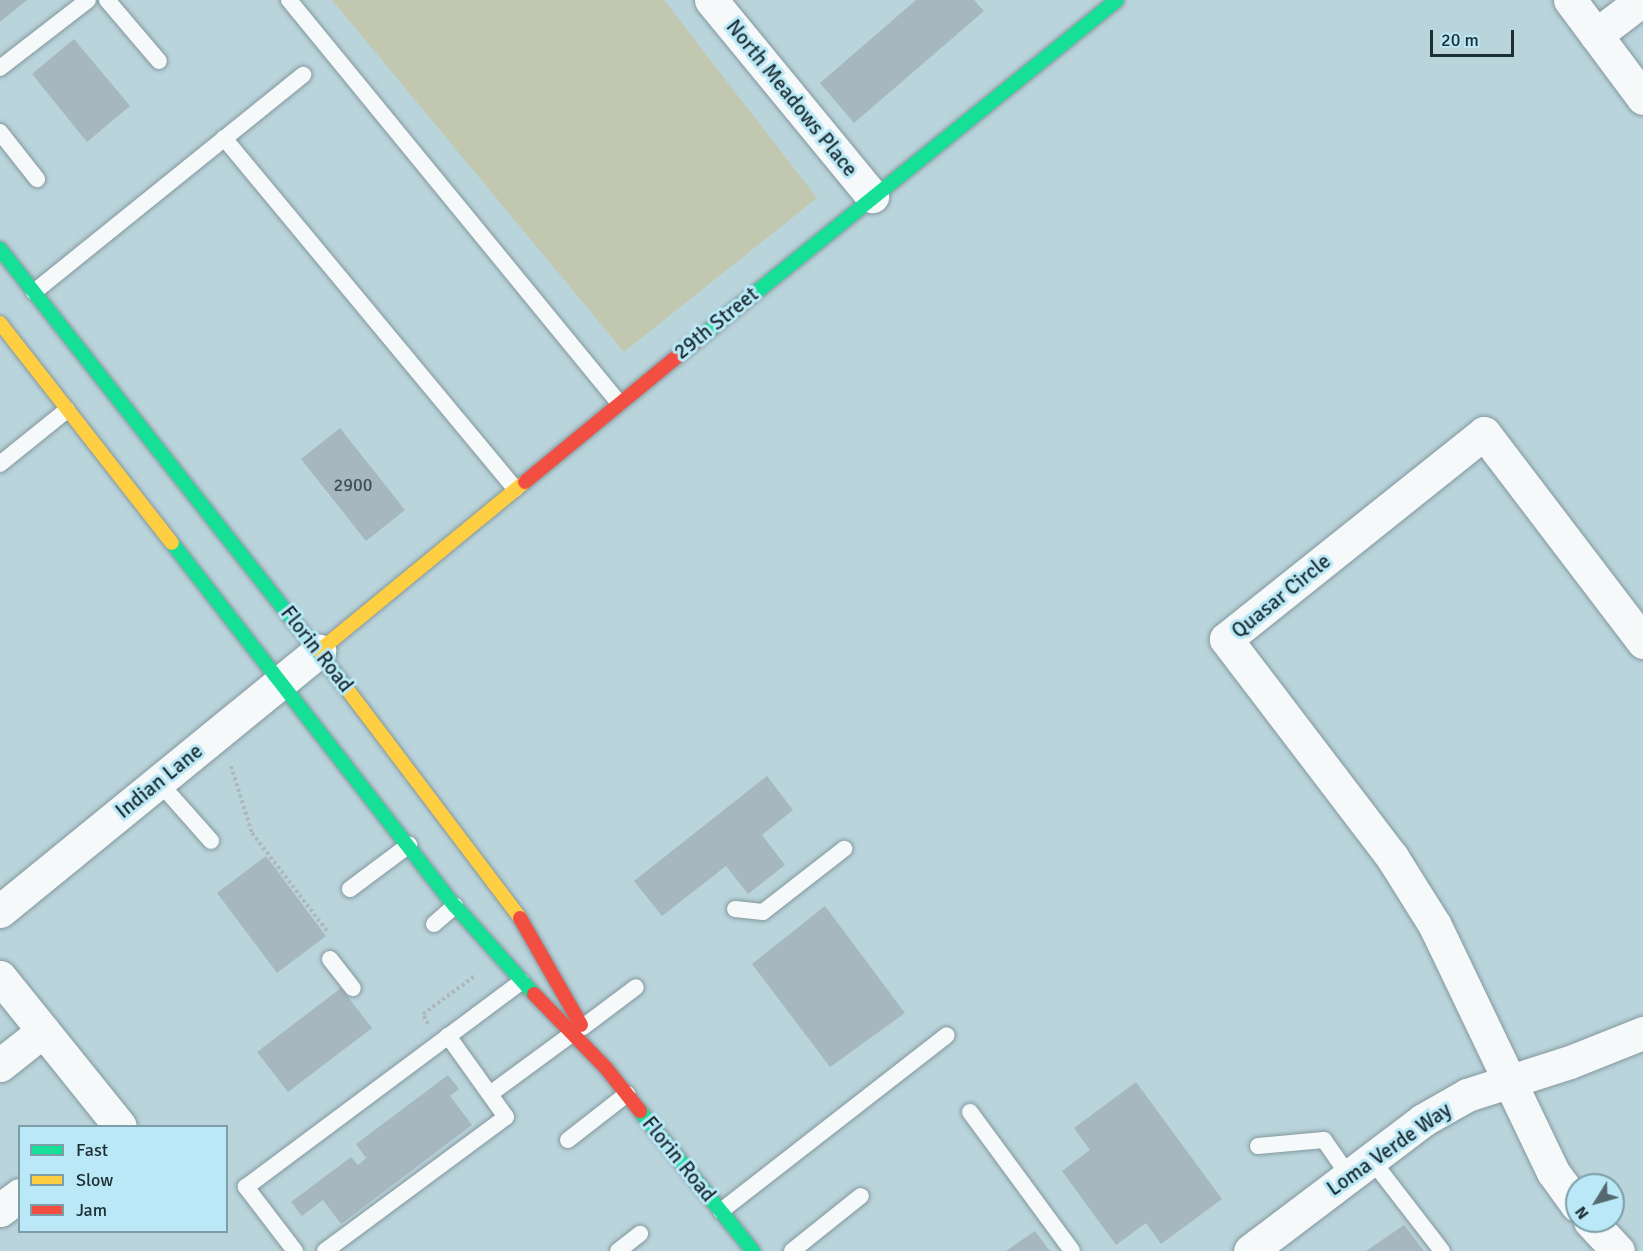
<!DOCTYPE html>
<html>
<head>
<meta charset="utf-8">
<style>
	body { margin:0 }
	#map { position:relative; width:1643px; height:1251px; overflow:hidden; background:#bad4dc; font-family:Signika,sans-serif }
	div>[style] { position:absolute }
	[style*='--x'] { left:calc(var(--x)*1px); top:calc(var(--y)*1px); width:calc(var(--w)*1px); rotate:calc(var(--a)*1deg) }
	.green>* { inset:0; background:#c2c8b0 }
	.building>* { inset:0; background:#a6b7bf }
	.path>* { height:4px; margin-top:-2px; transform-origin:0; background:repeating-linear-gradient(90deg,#aeb7ba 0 3px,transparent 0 6px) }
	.roads { filter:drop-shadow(0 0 2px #83979d) drop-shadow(0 0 2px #83979d) }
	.lane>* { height:16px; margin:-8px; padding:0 8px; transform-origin:8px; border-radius:8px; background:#f5f9fa }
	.street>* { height:33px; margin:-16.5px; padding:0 16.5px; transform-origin:16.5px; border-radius:16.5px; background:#f5f9fa }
	.fast>* { height:14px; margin:-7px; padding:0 7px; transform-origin:7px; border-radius:7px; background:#16e098 }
	.slow>* { height:14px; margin:-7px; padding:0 7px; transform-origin:7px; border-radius:7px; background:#ffcf43 }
	.jam>* { height:14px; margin:-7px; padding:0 7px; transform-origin:7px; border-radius:7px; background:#f24e42 }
	span { translate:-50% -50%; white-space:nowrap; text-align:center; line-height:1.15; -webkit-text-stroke:6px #bae8f6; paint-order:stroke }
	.number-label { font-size:18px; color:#3f5157 }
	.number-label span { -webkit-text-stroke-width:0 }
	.street-label { font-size:21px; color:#1d2f34 }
	.legend { position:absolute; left:18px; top:1125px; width:210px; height:108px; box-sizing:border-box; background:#bae8f6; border:2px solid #7b9ea8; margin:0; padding:8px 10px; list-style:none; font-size:18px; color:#1d2f34 }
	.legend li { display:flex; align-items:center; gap:12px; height:30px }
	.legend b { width:30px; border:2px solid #7b9ea8 }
	.north { position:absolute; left:1565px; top:1173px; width:60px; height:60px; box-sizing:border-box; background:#bae8f6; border:2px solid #7b9ea8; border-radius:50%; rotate:233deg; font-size:16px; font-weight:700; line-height:24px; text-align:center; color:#1d2f34 }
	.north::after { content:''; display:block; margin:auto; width:21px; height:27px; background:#54696f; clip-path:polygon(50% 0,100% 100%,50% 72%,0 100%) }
	.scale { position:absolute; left:1430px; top:30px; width:84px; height:27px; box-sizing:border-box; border:3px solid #1d2f34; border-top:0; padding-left:8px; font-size:18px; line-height:21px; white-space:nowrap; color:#1d2f34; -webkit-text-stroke:4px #bae8f6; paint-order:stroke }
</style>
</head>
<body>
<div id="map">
	<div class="green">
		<div style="clip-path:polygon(332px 0,664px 0,817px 198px,624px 352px)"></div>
	</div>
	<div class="building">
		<div style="clip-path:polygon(0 0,27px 0,0 22px)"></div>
		<div style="clip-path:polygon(916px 0,974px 0,984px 11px,854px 123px,820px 83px)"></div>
		<div style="clip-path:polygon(74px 39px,130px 106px,87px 142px,32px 74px)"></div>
		<div style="clip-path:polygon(340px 428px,405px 510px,366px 541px,301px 459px)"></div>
		<div style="clip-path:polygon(767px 776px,793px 810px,762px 835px,785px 865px,748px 894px,726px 866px,662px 916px,634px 881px)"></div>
		<div style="clip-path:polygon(266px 856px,326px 936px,277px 973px,217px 893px)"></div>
		<div style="clip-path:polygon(825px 906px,905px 1013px,830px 1067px,752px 964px)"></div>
		<div style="clip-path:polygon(341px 988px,372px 1028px,288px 1092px,257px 1052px)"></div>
		<div style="clip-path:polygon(448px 1075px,459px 1089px,450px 1096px,472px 1125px,341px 1224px,323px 1200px,302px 1216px,291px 1202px,351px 1157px,358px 1165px,366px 1158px,356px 1144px)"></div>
		<div style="clip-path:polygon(1136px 1082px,1222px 1199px,1161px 1244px,1146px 1223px,1116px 1245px,1062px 1171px,1090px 1150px,1074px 1128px)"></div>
		<div style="clip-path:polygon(1404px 1225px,1424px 1251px,1366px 1251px)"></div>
		<div style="clip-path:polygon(1035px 1231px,1050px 1251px,1006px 1251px)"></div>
	</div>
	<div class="path">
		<div style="--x:231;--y:766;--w:70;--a:72.6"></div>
		<div style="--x:252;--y:833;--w:125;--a:52.5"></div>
		<div style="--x:428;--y:1024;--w:11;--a:-117"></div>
		<div style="--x:423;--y:1014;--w:66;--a:-36.3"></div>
	</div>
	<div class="roads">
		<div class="lane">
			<div style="--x:107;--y:0;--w:80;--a:49.6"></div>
			<div style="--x:289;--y:0;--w:521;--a:50.69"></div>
			<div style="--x:0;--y:68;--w:111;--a:-37.7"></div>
			<div style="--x:0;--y:132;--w:60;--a:51.8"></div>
			<div style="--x:224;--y:138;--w:456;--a:50.3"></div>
			<div style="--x:34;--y:292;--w:346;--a:-38.9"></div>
			<div style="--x:0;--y:464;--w:86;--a:-38.9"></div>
			<div style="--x:158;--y:781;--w:80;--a:48.5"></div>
			<div style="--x:350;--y:889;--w:74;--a:-36.7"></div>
			<div style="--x:735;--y:909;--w:28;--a:6"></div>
			<div style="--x:763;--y:912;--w:103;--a:-37.9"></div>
			<div style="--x:434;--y:924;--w:28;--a:-41"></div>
			<div style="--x:330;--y:959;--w:37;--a:52"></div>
			<div style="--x:583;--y:1027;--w:66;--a:-37"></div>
			<div style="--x:490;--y:1094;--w:103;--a:-36.3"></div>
			<div style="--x:970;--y:1112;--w:172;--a:53.7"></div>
			<div style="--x:568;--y:1140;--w:75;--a:-37.9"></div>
			<div style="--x:1258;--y:1146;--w:66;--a:-5.2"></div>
			<div style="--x:1324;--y:1140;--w:44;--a:55.2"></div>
			<div style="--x:1371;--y:1159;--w:116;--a:52.3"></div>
			<div style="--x:721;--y:1211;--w:286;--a:-37.9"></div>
			<div style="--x:295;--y:1251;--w:81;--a:-127.4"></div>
			<div style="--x:246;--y:1187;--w:344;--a:-36.7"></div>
			<div style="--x:325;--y:1251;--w:225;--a:-36.5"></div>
			<div style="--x:506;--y:1117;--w:100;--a:-125.6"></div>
			<div style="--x:618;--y:1251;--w:28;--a:-38"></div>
			<div style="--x:792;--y:1251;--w:88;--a:-38.6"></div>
		</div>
		<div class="street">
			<div style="--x:711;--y:0;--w:254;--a:50.6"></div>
			<div style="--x:1570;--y:0;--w:122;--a:53.3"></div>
			<div style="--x:1596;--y:35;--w:58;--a:-37.3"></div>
			<div style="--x:0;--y:911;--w:412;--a:-39.2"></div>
			<div style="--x:0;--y:977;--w:191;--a:51.2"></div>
			<div style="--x:0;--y:1065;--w:55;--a:-38.3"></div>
			<div style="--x:1577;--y:1205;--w:41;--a:-126"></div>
			<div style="--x:1553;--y:1172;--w:275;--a:-115.6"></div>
			<div style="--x:1434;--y:924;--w:79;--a:-122.1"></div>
			<div style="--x:1392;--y:857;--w:274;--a:-127.3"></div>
			<div style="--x:1226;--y:639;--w:330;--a:-38.6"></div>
			<div style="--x:1484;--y:433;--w:263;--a:52.7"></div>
			<div style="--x:0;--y:1210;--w:25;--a:-37"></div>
			<div style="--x:1590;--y:1221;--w:41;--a:47"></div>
			<div style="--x:1250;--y:1251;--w:217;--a:-37.1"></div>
			<div style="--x:1423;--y:1120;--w:51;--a:-29.6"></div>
			<div style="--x:1467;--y:1095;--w:108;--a:-17.8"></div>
			<div style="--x:1570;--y:1062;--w:79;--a:-21.7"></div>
		</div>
		<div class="fast">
			<div style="--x:0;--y:249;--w:555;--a:51.73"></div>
			<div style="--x:701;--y:337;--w:535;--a:-39.01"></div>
			<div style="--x:172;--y:543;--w:460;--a:52.1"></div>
			<div style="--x:455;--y:906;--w:118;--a:48.1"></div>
			<div style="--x:640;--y:1111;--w:180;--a:51.1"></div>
		</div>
		<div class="slow">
			<div style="--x:0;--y:323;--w:279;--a:52"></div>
			<div style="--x:319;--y:651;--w:266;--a:-39.4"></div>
			<div style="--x:344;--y:685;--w:292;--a:52.9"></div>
		</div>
		<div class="jam">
			<div style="--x:525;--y:482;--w:228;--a:-39.5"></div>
			<div style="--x:520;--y:918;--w:123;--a:60.3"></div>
			<div style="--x:534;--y:994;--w:103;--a:45.8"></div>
			<div style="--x:606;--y:1068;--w:55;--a:51.7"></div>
		</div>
	</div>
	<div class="number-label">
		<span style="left:353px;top:485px">2900</span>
	</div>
	<div class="street-label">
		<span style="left:792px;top:98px;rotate:51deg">North Meadows Place</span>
		<span style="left:716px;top:323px;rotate:-39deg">29th Street</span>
		<span style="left:1281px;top:596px;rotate:-39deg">Quasar Circle</span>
		<span style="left:317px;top:649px;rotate:52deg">Florin Road</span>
		<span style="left:159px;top:781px;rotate:-39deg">Indian Lane</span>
		<span style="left:1389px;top:1149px;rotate:-35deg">Loma Verde Way</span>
		<span style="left:679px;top:1159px;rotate:51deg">Florin Road</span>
	</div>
	<ul class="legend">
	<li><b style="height:8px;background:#16e098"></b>Fast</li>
	<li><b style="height:8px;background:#ffcf43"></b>Slow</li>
	<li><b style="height:8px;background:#f24e42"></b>Jam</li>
	</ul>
	<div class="north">N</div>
	<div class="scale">20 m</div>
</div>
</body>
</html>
